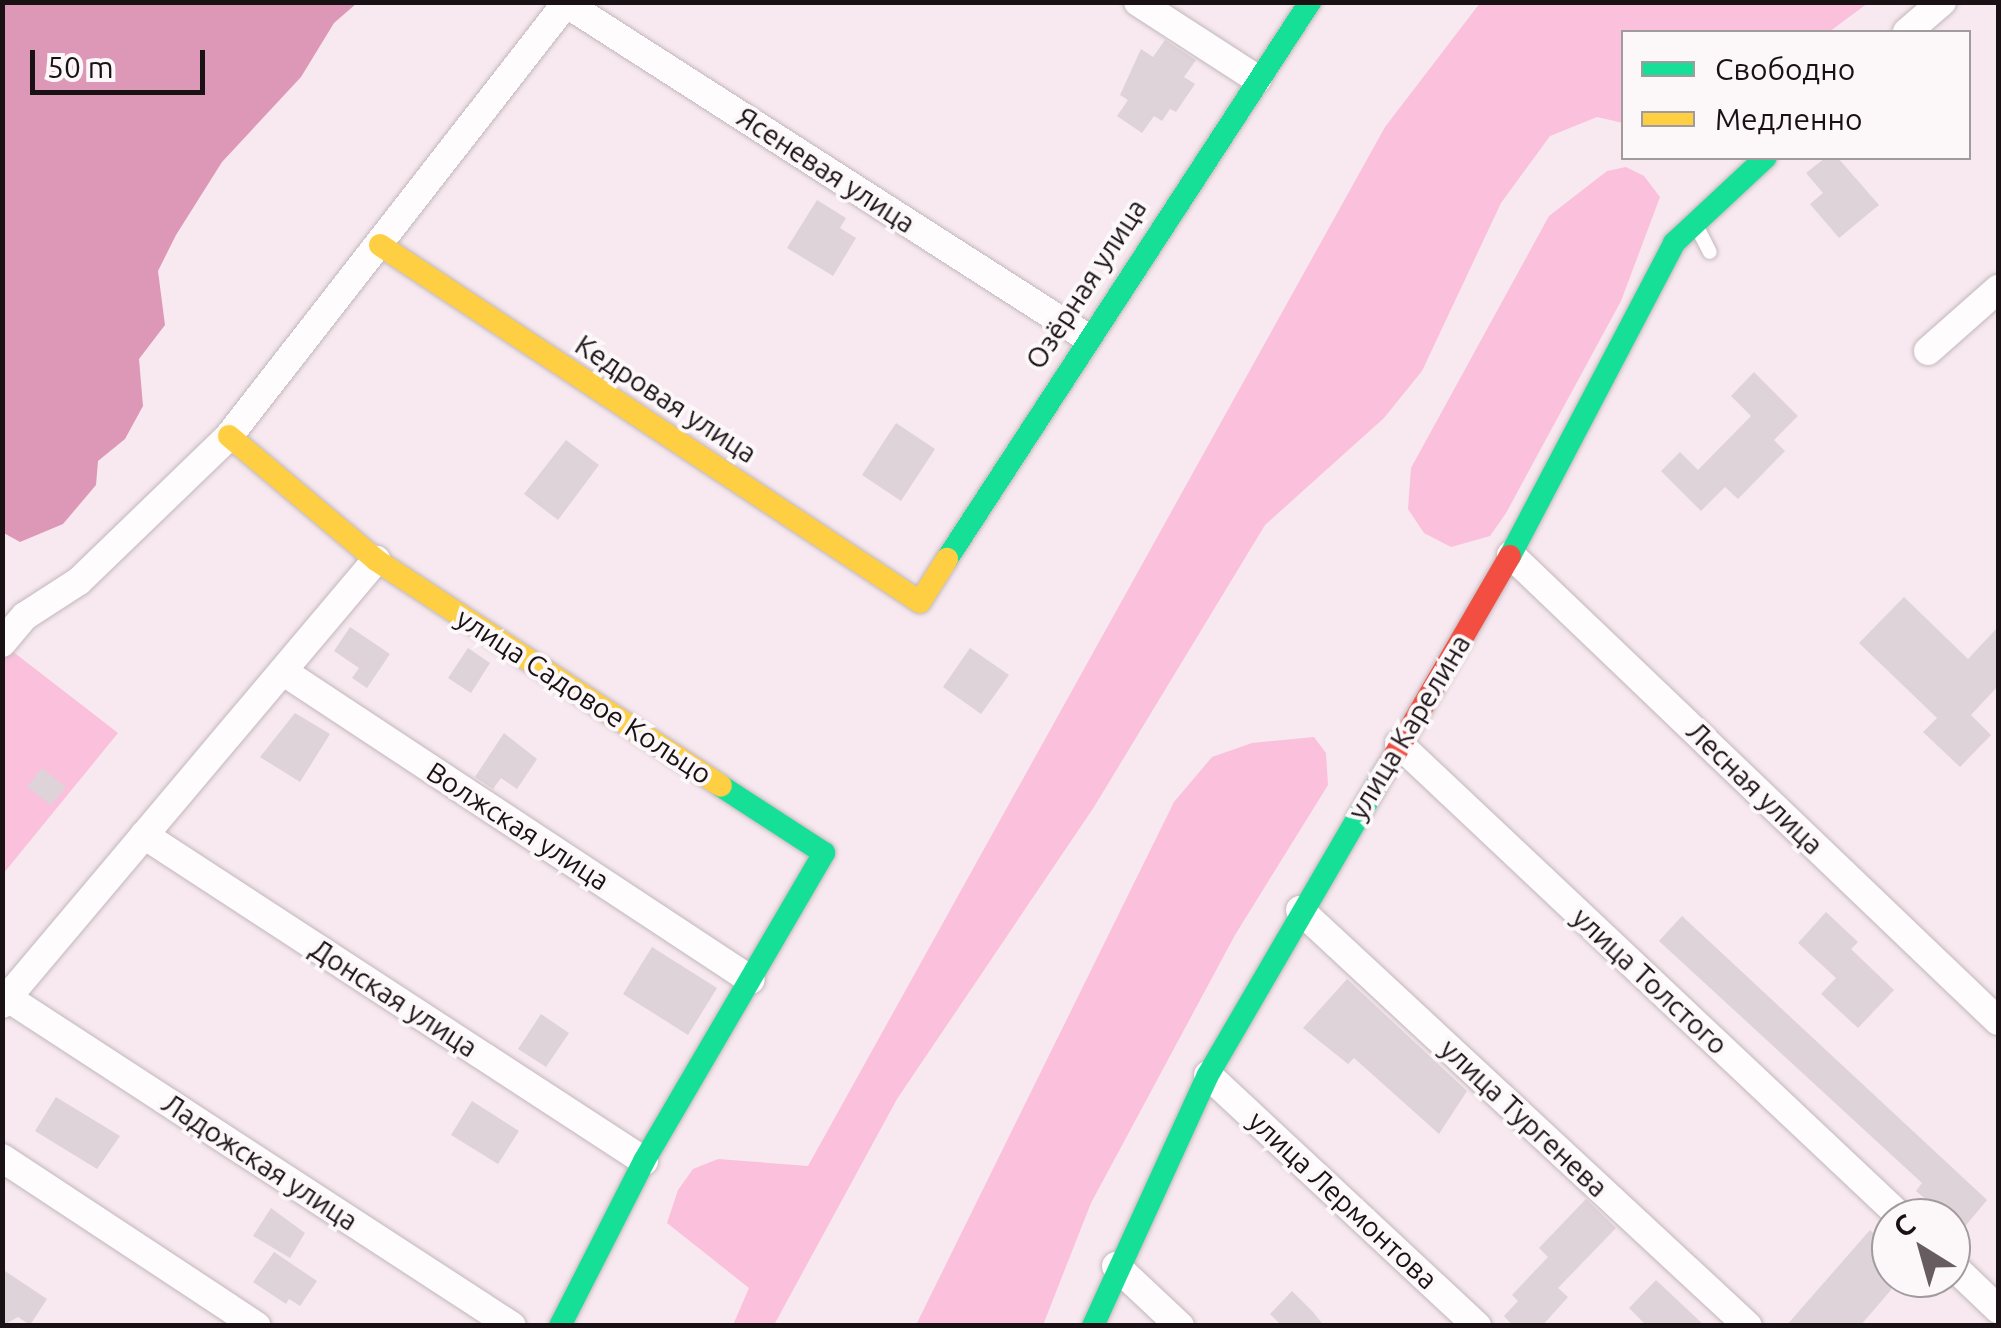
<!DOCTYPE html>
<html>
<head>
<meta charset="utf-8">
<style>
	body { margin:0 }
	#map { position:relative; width:2001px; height:1328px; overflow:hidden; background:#f7e9ef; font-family:Ubuntu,sans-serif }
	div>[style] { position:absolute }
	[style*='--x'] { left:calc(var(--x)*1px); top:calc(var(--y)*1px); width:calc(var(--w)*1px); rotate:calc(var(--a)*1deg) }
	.green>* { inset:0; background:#fbc0db }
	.water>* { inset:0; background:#dd98b8 }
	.building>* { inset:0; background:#ded3d8 }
	.roads { filter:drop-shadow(0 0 2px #c2b7bc) drop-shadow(0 0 2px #c2b7bc) }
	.lane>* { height:14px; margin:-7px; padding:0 7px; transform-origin:7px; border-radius:7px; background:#fefcfd }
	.street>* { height:28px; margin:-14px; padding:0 14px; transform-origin:14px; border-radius:14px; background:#fefcfd }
	.fast>* { height:22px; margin:-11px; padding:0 11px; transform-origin:11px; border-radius:11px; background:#16e098 }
	.slow>* { height:22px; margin:-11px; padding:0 11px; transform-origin:11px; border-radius:11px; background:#ffcf43 }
	.jam>* { height:22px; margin:-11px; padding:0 11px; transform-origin:11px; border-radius:11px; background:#f24e42 }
	span { translate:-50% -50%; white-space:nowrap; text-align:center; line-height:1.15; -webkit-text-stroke:8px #fcf7f9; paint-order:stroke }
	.street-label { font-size:28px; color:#1a1115 }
	.frame { position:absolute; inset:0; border:5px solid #1a1115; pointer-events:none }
	.legend { position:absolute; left:1621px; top:30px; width:350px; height:130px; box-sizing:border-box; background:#fcf7f9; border:2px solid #a29b9e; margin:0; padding:12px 18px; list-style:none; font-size:30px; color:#1a1115 }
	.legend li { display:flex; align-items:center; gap:20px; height:50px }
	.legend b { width:50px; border:2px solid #a29b9e }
	.north { position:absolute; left:1871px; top:1198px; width:100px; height:100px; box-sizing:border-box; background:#fcf7f9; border:2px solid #a29b9e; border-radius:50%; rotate:323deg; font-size:28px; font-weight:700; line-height:40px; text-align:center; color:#1a1115 }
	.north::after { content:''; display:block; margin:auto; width:35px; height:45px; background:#675d61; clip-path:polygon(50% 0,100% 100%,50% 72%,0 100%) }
	.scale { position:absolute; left:30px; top:50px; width:175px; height:45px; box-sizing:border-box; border:5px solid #1a1115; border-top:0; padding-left:12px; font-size:30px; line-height:35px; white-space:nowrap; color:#1a1115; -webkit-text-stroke:8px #fcf7f9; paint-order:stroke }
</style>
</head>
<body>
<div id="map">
	<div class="green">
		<div style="clip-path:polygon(1480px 3px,1868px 3px,1829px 32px,1624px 32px,1623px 123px,1597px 117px,1550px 136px,1501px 203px,1422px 371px,1384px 418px,1265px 525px,1094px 807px,897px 1099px,774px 1325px,733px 1325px,749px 1288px,667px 1223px,678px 1190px,693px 1169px,718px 1159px,808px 1166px,1385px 127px)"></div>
		<div style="clip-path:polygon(1626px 167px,1644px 176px,1660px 197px,1621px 301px,1506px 513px,1490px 536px,1451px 547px,1424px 533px,1408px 509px,1411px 468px,1549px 216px,1607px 171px)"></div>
		<div style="clip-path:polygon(3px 644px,118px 733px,3px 874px)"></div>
		<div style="clip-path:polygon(1314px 737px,1326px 753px,1328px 785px,1235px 935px,1091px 1203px,1043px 1325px,916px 1325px,1174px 802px,1212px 757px,1252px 743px)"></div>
	</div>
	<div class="water">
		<div style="clip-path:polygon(2px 3px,357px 3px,334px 23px,301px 77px,222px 162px,176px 235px,158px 271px,165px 325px,139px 359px,143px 406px,125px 439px,98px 461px,96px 485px,63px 524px,20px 542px,2px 532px)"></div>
	</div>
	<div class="building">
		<div style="clip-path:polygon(1165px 40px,1196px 60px,1184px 77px,1195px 84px,1176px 112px,1170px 109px,1162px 121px,1154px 116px,1142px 133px,1117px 116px,1128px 100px,1120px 95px,1141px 49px,1153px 57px)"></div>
		<div style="clip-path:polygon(1825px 158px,1838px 158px,1879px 205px,1839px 238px,1810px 204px,1823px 193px,1806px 173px)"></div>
		<div style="clip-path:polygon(817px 200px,846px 218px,840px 228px,856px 238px,833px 276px,787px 248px)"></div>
		<div style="clip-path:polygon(1754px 372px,1798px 416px,1774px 440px,1785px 451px,1738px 499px,1725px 487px,1701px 511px,1661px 471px,1680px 452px,1698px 470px,1751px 416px,1731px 396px)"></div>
		<div style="clip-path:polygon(896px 423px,935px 449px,901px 501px,862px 475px)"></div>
		<div style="clip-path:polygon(566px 440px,599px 465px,558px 520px,524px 494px)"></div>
		<div style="clip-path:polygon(1904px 597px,1968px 659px,1998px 627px,1998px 686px,1971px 715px,1991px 735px,1960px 767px,1923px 732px,1937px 718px,1859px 643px)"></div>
		<div style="clip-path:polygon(350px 627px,390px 654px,367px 688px,352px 678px,359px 668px,334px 651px)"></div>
		<div style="clip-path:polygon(468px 648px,490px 663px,471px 693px,448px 678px)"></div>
		<div style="clip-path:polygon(970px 648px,1009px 675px,981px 714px,943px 687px)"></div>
		<div style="clip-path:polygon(295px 713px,330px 734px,300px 782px,260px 757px)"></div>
		<div style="clip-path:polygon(504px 733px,537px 759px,517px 789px,501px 778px,493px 789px,475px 777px)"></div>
		<div style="clip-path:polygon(42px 768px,66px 787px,51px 805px,27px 787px)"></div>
		<div style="clip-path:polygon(1826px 912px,1858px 942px,1851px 949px,1894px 990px,1858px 1028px,1821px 994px,1836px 978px,1798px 943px)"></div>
		<div style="clip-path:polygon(1682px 916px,1987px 1200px,1962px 1230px,1916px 1191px,1922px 1183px,1659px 941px)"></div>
		<div style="clip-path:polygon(652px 947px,717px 988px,688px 1035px,623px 994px)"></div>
		<div style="clip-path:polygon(1347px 979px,1467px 1091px,1439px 1134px,1354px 1058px,1348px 1064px,1303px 1028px)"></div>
		<div style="clip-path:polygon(541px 1014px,569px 1033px,546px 1067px,518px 1049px)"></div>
		<div style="clip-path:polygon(56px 1097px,120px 1136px,97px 1169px,35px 1131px)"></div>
		<div style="clip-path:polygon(472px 1101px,519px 1131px,498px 1164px,451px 1135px)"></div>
		<div style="clip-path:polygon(1586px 1199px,1616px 1228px,1558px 1288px,1568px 1297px,1542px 1326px,1513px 1326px,1504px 1316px,1518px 1301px,1512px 1295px,1548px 1257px,1539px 1248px)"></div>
		<div style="clip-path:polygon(271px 1208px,305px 1233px,290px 1258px,253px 1236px)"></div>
		<div style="clip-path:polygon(1870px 1230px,1891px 1248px,1891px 1290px,1860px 1326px,1786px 1326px)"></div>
		<div style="clip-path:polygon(274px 1252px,317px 1281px,300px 1306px,289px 1299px,286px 1304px,253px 1282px)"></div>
		<div style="clip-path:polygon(2px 1269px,47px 1299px,30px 1325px,18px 1317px,2px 1326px)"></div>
		<div style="clip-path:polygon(1656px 1280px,1705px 1326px,1647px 1326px,1629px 1308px)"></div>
		<div style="clip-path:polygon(1292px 1291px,1313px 1312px,1324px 1326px,1282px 1326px,1270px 1314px)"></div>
	</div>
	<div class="roads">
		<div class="lane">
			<div style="--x:1697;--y:227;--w:28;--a:63"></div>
		</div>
		<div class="street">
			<div style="--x:1138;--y:2;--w:142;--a:32.9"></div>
			<div style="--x:567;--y:4;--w:617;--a:32.68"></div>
			<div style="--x:1907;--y:32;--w:46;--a:-40.6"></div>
			<div style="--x:1928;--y:351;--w:94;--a:-41.5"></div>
			<div style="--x:1511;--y:555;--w:674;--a:43.74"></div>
			<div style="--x:2;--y:643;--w:35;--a:-50"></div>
			<div style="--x:25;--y:616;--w:64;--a:-32.9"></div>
			<div style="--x:79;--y:581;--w:209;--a:-44"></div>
			<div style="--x:229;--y:436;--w:550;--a:-52.09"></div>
			<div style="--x:284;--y:672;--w:559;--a:33.41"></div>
			<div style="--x:1399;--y:744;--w:691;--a:43.3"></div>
			<div style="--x:144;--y:835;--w:597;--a:33.1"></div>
			<div style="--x:1300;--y:910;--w:611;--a:42.88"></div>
			<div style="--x:8;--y:998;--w:601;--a:33.06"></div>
			<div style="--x:2;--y:1004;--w:581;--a:-49.89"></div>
			<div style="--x:1208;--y:1075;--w:368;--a:43"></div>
			<div style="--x:2;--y:1158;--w:305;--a:33.4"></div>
			<div style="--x:1951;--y:1264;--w:65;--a:43.8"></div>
			<div style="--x:1116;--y:1266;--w:88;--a:43.2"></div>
		</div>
		<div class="fast">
			<div style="--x:1510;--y:556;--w:353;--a:-62.3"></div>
			<div style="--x:1674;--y:243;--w:125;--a:-43"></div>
			<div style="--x:947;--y:559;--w:665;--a:-56.91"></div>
			<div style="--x:560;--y:1326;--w:185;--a:-63"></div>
			<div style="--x:644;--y:1161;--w:357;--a:-59.7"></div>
			<div style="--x:824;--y:853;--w:123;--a:-147"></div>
			<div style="--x:1093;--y:1326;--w:276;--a:-65.4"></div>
			<div style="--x:1208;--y:1075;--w:355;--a:-59.8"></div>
		</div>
		<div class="slow">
			<div style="--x:380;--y:245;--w:647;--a:33.47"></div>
			<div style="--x:920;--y:602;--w:51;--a:-57.9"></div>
			<div style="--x:229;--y:436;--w:192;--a:40.1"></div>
			<div style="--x:376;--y:560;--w:412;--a:33.2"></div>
		</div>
		<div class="jam">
			<div style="--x:1387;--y:768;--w:245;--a:-59.9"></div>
		</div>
	</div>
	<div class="street-label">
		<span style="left:826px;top:170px;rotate:33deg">Ясеневая улица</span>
		<span style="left:1086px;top:284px;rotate:-57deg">Озёрная улица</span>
		<span style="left:666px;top:399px;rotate:33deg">Кедровая улица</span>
		<span style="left:584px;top:696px;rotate:33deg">улица Садовое Кольцо</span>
		<span style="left:1409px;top:727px;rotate:-59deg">улица Карелина</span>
		<span style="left:1755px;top:788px;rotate:44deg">Лесная улица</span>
		<span style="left:518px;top:826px;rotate:33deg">Волжская улица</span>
		<span style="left:1650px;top:981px;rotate:43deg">улица Толстого</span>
		<span style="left:394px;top:998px;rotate:33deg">Донская улица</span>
		<span style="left:1524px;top:1118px;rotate:43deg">улица Тургенева</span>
		<span style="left:260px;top:1162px;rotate:33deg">Ладожская улица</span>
		<span style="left:1343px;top:1200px;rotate:43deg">улица Лермонтова</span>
	</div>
	<div class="frame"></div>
	<ul class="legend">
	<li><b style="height:12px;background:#16e098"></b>Свободно</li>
	<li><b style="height:12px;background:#ffcf43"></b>Медленно</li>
	</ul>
	<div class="north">С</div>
	<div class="scale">50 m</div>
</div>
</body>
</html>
